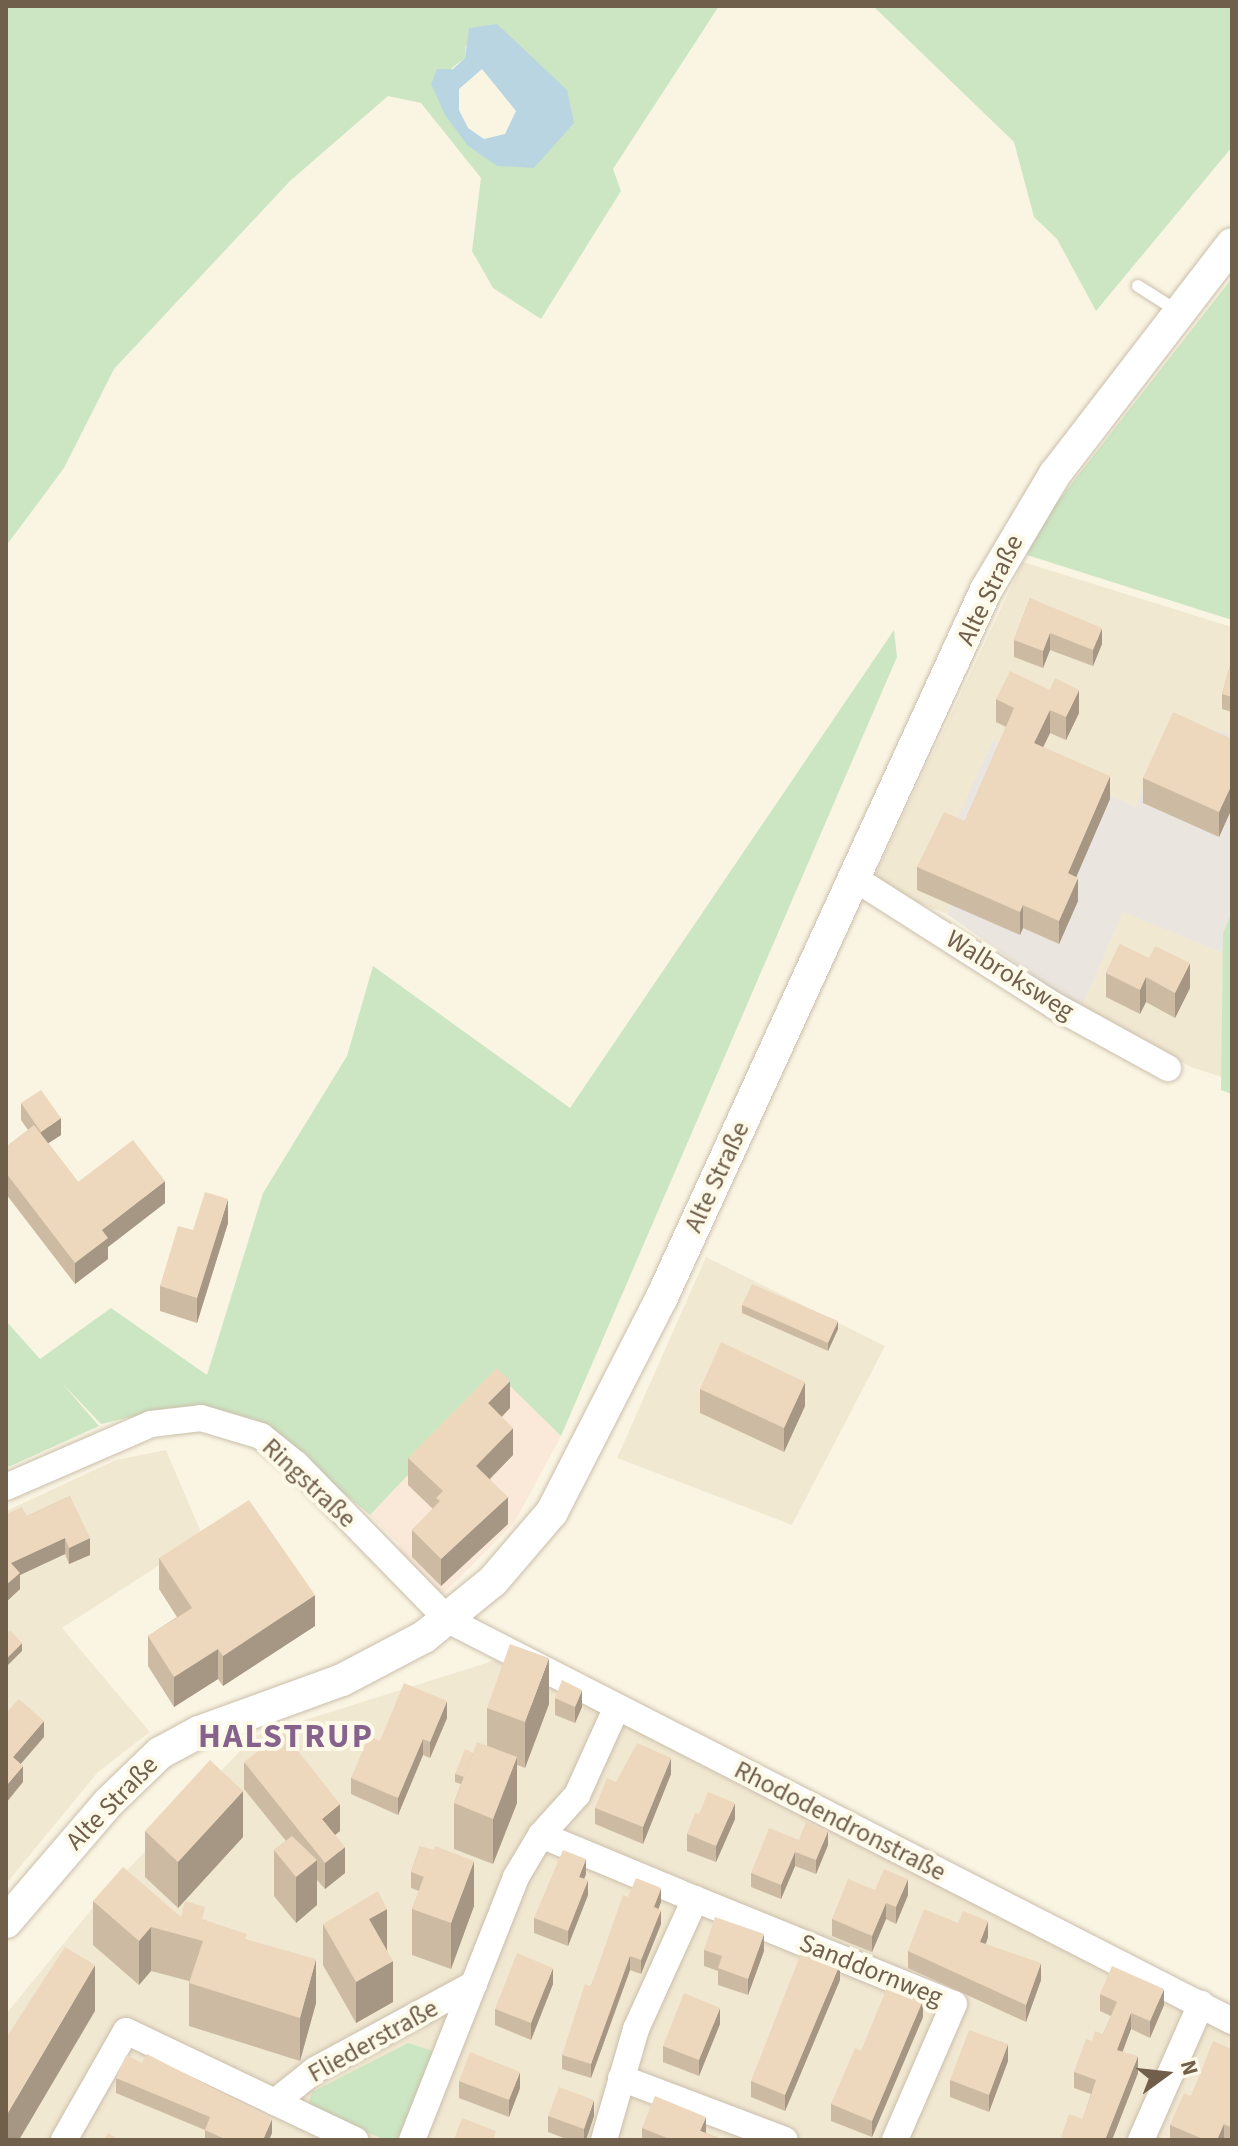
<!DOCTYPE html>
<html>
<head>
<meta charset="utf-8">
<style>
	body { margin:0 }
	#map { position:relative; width:1238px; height:2146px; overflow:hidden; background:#faf5e3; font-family:"Source Sans 3",sans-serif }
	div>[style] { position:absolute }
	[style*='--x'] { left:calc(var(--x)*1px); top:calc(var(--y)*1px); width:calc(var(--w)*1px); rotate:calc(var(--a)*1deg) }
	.residential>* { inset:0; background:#f1e8d2 }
	.commercial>* { inset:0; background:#fae8d8 }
	.industrial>* { inset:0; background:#eae5de }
	.green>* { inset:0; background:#cce6c3 }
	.water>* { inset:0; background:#bad5e2 }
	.roads { filter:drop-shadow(0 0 2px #cabeab) drop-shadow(0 0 2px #cabeab) }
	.service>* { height:12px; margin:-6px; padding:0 6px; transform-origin:6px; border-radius:6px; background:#fff }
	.minor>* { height:26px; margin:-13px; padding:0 13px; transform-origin:13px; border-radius:13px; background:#fff }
	.tertiary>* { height:32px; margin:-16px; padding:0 16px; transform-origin:16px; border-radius:16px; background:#fff }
	.wall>* { inset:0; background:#ccbaa3 }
	.shaded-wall>* { inset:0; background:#a69784 }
	.building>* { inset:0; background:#edd8bd }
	span { translate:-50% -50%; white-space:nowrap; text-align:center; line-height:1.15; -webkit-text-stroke:8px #fdf9e9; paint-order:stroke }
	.street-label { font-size:26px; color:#705f4b }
	.district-label { font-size:34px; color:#86638c; font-weight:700; letter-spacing:2px }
	.frame { position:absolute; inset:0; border:8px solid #705f4b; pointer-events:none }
	.north { position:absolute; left:1126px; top:2034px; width:80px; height:80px; -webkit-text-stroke:6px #fdf9e9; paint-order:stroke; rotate:75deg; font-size:22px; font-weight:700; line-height:32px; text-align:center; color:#705f4b }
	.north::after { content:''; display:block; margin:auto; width:28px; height:36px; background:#705f4b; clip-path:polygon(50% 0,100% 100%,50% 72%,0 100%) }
</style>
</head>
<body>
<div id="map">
	<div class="residential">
		<div style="clip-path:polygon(1023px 562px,1232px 627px,1232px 733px,1167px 724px,1136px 807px,993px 740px,969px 860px,947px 914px,908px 899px,875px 875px)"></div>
		<div style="clip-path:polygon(1123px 911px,1223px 953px,1222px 1077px,1191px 1067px,1081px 1009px)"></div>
		<div style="clip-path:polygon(706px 1257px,885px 1346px,792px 1525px,617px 1458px)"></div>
		<div style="clip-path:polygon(166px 1450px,203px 1537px,62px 1628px,150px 1732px,98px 1772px,6px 1884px,6px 1511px,116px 1460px)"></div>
		<div style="clip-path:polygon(496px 1660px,1232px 2028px,1232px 2140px,6px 2140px,6px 2014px,100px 1899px,254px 1736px)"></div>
	</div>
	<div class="commercial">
		<div style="clip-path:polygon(502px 1377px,561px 1436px,514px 1523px,442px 1595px,402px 1559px,399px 1544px,370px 1515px)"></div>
	</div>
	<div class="industrial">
		<div style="clip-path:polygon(1167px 724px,1232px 733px,1232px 911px,1223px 933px,1223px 953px,1123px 912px,1081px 1009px,947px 914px,969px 861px,954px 826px,993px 740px,1136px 807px)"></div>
	</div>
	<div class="green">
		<div style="clip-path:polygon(evenodd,6px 6px,719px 6px,613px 169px,621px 191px,541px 319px,493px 288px,472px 251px,481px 178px,421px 103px,388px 96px,290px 181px,114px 369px,64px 468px,6px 546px,6px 6px,466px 45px,574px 123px,472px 149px,431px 84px,465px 58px,466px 45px)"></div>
		<div style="clip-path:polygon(873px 6px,1232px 6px,1232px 147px,1096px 311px,1057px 239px,1034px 217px,1014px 142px)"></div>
		<div style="clip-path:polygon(1232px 278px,1232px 620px,1027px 555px,1037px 528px)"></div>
		<div style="clip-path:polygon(894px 630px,897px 657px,561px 1436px,501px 1377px,370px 1515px,257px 1420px,215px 1409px,169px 1408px,101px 1424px,61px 1382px,99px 1426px,6px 1468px,6px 1321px,40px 1359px,111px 1308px,207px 1375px,263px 1193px,347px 1056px,373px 966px,570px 1108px)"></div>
		<div style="clip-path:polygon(1232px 911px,1232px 1094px,1221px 1090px,1223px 933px)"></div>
		<div style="clip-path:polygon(408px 2043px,439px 2053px,404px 2140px,386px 2140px,307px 2109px,312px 2092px)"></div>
	</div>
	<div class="water">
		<div style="clip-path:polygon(evenodd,497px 24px,567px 90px,574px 123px,534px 168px,497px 166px,468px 146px,445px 115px,431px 84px,437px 69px,453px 69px,465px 58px,469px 28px,497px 24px,482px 69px,516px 111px,505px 134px,484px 139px,468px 128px,459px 110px,459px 89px,482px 69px)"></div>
	</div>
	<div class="roads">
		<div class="service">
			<div style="--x:1138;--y:286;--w:49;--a:32.4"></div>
		</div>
		<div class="minor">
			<div style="--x:854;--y:878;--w:238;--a:32.5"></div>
			<div style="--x:1055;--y:1006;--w:129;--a:28.8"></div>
			<div style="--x:6;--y:1487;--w:158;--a:-23.5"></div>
			<div style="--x:151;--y:1424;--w:50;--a:-6.8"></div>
			<div style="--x:201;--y:1418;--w:63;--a:16.7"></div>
			<div style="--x:261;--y:1436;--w:45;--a:38.7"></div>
			<div style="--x:296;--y:1464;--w:218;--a:45.7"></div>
			<div style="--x:448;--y:1620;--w:881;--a:27.09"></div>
			<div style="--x:541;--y:1835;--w:167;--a:22.6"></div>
			<div style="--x:621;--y:2078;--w:175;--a:20.7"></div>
			<div style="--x:275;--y:2102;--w:89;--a:25.4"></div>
			<div style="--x:64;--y:2140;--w:125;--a:-60.4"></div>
			<div style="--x:126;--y:2031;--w:165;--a:25.5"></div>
			<div style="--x:275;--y:2102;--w:51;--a:-38.7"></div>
			<div style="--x:315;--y:2070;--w:181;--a:-28.4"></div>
			<div style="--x:412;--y:2140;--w:283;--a:-68.4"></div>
			<div style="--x:516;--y:1877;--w:49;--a:-59.2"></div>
			<div style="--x:541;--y:1835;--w:54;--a:-48"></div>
			<div style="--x:577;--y:1795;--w:94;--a:-65.6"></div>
			<div style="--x:604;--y:2140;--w:116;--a:-73.9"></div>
			<div style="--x:636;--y:2029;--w:143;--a:-65.6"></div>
			<div style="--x:695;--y:1899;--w:279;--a:22.1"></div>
			<div style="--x:954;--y:2004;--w:148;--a:113.5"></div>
			<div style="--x:1141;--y:2140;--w:149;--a:-66.2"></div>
		</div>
		<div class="tertiary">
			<div style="--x:6;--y:1922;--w:157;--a:-49.4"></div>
			<div style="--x:108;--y:1803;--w:72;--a:-43.9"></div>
			<div style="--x:160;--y:1753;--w:44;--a:-28.3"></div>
			<div style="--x:199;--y:1732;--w:152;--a:-20"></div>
			<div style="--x:342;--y:1680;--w:93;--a:-27.7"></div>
			<div style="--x:424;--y:1637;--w:89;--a:-39.1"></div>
			<div style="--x:493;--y:1581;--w:91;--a:-49.5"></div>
			<div style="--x:552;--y:1512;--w:242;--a:-62.9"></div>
			<div style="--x:662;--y:1297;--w:778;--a:-65.38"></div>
			<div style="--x:986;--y:590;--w:135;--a:-59.3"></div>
			<div style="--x:1055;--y:474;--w:290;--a:-52.4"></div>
		</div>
	</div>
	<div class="wall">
		<div style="clip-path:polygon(1030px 598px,1102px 644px,1093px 666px,1050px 650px,1043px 668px,1014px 657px,1014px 640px)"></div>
		<div style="clip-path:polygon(1232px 659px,1232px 712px,1222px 709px,1222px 694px)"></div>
		<div style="clip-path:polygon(996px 699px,1079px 713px,1066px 740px,1050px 733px,1043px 747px,1110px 799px,1076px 877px,1078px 901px,1059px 944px,1023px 928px,1020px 935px,917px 890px,917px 867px,965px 821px,1006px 727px,996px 722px)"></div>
		<div style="clip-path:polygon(1232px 739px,1232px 808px,1219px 837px,1143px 803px,1143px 778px)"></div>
		<div style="clip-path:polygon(1120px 944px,1190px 988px,1175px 1018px,1146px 1002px,1140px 1014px,1106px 997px,1106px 973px)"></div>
		<div style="clip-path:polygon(21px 1103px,61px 1135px,48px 1143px,78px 1182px,165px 1203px,108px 1247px,108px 1259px,75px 1284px,6px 1194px,6px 1147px,28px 1130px,21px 1120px)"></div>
		<div style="clip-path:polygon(228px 1223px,197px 1323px,160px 1311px,160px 1286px,193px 1230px)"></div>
		<div style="clip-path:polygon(742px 1305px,838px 1329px,828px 1351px,742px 1313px)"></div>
		<div style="clip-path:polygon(700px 1389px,805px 1406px,784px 1452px,700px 1413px)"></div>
		<div style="clip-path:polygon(510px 1408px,502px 1417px,513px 1455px,490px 1479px,508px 1524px,441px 1586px,412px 1557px,412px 1530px,433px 1509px,408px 1485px,408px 1458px)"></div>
		<div style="clip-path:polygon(70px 1496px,90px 1555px,69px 1564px,65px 1554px,20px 1575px,20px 1589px,6px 1602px,6px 1514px,27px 1516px)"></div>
		<div style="clip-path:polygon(159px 1558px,315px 1626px,223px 1686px,218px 1679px,174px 1707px,148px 1666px,148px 1636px,177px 1617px,159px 1589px)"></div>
		<div style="clip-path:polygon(555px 1698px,582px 1707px,575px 1723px,555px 1715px)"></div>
		<div style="clip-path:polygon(549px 1704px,525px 1768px,517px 1765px,517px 1803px,493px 1864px,454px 1849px,454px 1803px,461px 1784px,455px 1782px,455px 1774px,473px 1753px,487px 1746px,487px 1708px)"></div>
		<div style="clip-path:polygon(447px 1718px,430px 1758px,423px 1755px,398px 1815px,351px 1794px,351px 1778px,380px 1741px)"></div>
		<div style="clip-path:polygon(244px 1762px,340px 1831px,335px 1835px,345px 1873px,325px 1889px,317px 1880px,317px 1905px,296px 1923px,274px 1896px,274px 1850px,286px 1841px,244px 1789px)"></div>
		<div style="clip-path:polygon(671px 1774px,643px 1844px,595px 1824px,595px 1808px,616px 1782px)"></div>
		<div style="clip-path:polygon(699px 1814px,735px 1819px,716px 1862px,687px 1851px,687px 1834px)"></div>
		<div style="clip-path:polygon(145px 1831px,243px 1837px,178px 1908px,145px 1877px)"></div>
		<div style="clip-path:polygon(799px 1840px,828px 1845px,816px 1874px,795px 1866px,781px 1899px,751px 1887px,751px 1873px)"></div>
		<div style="clip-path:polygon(420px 1846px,474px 1906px,451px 1969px,412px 1955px,412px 1909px,419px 1891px,411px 1888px,411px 1872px)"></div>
		<div style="clip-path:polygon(586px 1874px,584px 1879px,588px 1895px,568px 1946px,534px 1933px,534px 1918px)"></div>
		<div style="clip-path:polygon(875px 1890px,908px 1895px,896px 1924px,886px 1919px,872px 1952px,832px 1936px,832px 1919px)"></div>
		<div style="clip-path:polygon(628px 1897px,661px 1902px,658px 1909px,661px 1924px,641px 1974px,630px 1970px,591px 2078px,562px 2069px,562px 2055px)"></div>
		<div style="clip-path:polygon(93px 1901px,181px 1917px,205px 1920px,247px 1940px,316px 2003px,300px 2061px,189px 2026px,189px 1981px,151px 1971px,139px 1985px,93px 1945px)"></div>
		<div style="clip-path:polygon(323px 1924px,387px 1950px,393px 2002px,356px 2023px,323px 1965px)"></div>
		<div style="clip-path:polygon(988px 1937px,986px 1944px,1041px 1980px,1026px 2022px,908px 1968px,908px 1951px)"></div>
		<div style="clip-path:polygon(704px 1950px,764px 1951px,748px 1995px,718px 1985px,718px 1971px,704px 1966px)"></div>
		<div style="clip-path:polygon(840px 1980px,785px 2111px,751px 2097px,751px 2081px)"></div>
		<div style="clip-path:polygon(553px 1984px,531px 2040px,495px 2025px,495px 2009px)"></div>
		<div style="clip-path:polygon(1100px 1994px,1164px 2005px,1150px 2038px,1131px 2029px,1123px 2051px,1138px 2073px,1112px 2140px,1060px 2140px,1083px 2119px,1091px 2094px,1074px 2088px,1074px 2072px,1092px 2041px,1103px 2034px,1111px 2016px,1100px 2011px)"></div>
		<div style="clip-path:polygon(923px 2017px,872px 2137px,831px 2121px,831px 2104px,861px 2051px)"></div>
		<div style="clip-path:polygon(720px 2024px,699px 2076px,663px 2062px,663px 2046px)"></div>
		<div style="clip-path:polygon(1232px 2049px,1232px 2140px,1170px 2140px,1170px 2125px,1191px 2096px)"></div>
		<div style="clip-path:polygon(1008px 2061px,989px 2112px,950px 2097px,950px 2080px)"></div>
		<div style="clip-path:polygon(116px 2078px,272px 2133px,269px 2140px,205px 2140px,205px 2130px,116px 2093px)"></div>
		<div style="clip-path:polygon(459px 2081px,520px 2088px,509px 2117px,459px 2098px)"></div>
		<div style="clip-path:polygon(548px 2116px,594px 2116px,586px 2140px,569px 2140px,548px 2132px)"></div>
		<div style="clip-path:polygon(642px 2128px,706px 2133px,723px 2140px,642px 2140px)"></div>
	</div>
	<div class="shaded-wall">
		<div style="clip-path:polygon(1102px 628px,1102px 644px,1093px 666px,1093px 650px)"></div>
		<div style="clip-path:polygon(1050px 633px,1050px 650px,1043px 668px,1043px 651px)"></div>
		<div style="clip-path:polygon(1079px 690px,1079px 713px,1066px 740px,1066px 717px)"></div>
		<div style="clip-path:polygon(1050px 710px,1050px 733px,1034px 766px,1034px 743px)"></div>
		<div style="clip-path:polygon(1110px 776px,1110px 799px,1068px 896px,1068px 873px)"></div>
		<div style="clip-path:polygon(1232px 784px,1232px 808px,1219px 837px,1219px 812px)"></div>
		<div style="clip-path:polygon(1078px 878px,1078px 901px,1059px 944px,1059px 921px)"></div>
		<div style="clip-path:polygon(1023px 905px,1023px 928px,1020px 935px,1020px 912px)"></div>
		<div style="clip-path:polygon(1190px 963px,1190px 988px,1175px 1018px,1175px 993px)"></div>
		<div style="clip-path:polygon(1146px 977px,1146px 1002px,1140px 1014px,1140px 990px)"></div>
		<div style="clip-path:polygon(61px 1118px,61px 1135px,41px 1148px,41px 1132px)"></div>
		<div style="clip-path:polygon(165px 1181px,165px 1203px,108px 1247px,108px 1259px,75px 1284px,75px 1263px,102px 1230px)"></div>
		<div style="clip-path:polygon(228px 1199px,228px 1223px,197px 1323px,197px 1298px)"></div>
		<div style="clip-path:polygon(838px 1321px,838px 1329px,828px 1351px,828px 1343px)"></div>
		<div style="clip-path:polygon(510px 1381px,510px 1408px,488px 1430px,488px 1403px)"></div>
		<div style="clip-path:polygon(805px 1382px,805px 1406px,784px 1452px,784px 1428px)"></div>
		<div style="clip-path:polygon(513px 1428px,513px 1455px,476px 1493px,476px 1466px)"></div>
		<div style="clip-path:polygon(508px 1497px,508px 1524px,441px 1586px,441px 1559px)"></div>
		<div style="clip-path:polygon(65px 1538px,65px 1554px,20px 1575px,20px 1589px,6px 1602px,6px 1585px,11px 1563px)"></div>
		<div style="clip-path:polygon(90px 1538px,90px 1555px,69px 1564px,69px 1548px)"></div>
		<div style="clip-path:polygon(315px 1595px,315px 1626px,223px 1686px,223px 1656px)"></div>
		<div style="clip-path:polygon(22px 1643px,22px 1651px,8px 1665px,8px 1657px)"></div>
		<div style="clip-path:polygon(218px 1649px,218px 1679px,174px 1707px,174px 1677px)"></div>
		<div style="clip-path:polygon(549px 1658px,549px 1704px,525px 1768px,525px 1722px)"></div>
		<div style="clip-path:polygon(582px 1690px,582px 1707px,575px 1723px,575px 1707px)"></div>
		<div style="clip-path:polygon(447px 1701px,447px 1718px,430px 1758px,430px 1742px)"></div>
		<div style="clip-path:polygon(44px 1721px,44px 1737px,13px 1773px,13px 1757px)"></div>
		<div style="clip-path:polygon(423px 1739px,423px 1755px,398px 1815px,398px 1798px)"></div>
		<div style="clip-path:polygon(517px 1757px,517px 1803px,493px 1864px,493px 1819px)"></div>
		<div style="clip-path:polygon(671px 1758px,671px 1774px,643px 1844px,643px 1827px)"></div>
		<div style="clip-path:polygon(23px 1766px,23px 1782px,6px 1803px,6px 1786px)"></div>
		<div style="clip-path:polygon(243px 1791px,243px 1837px,178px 1908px,178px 1862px)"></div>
		<div style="clip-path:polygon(735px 1803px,735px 1819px,716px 1862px,716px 1846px)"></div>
		<div style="clip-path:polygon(340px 1804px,340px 1831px,322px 1845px,322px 1819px)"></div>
		<div style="clip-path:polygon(828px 1831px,828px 1845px,816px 1874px,816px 1860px)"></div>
		<div style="clip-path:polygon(345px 1847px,345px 1873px,325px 1889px,325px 1863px)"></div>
		<div style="clip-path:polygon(795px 1852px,795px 1866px,781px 1899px,781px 1885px)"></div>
		<div style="clip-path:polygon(586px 1859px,586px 1874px,579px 1892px,579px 1877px)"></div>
		<div style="clip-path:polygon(317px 1860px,317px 1905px,296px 1923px,296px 1877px)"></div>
		<div style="clip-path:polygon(474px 1861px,474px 1906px,451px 1969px,451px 1923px)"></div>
		<div style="clip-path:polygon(908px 1879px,908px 1895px,896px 1924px,896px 1907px)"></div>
		<div style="clip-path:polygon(588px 1880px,588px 1895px,568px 1946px,568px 1931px)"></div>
		<div style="clip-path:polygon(661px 1888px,661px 1902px,654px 1921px,654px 1907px)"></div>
		<div style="clip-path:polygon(886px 1903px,886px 1919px,872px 1952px,872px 1936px)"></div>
		<div style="clip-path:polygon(387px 1909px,387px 1950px,369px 1960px,369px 1919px)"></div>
		<div style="clip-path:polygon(661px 1910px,661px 1924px,641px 1974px,641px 1960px)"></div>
		<div style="clip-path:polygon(988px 1921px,988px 1937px,980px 1958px,980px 1942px)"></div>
		<div style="clip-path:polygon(151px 1927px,151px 1971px,139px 1985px,139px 1941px)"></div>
		<div style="clip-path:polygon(764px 1934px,764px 1951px,748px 1995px,748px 1979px)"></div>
		<div style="clip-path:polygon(630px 1956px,630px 1970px,591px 2078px,591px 2064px)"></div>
		<div style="clip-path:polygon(316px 1959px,316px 2003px,300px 2061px,300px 2018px)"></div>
		<div style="clip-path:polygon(393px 1961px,393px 2002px,356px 2023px,356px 1982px)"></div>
		<div style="clip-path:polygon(1041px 1963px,1041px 1980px,1026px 2022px,1026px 2005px)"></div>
		<div style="clip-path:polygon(840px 1964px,840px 1980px,785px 2111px,785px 2095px)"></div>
		<div style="clip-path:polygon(95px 1965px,95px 2011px,19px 2140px,6px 2140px,6px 2116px)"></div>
		<div style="clip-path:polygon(553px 1968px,553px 1984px,531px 2040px,531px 2023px)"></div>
		<div style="clip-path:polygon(1164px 1989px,1164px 2005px,1150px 2038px,1150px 2021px)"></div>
		<div style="clip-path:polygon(923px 2000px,923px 2017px,872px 2137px,872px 2121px)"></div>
		<div style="clip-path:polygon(720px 2008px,720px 2024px,699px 2076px,699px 2060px)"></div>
		<div style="clip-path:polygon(1131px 2013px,1131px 2029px,1117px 2066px,1117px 2050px)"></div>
		<div style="clip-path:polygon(1008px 2044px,1008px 2061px,989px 2112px,989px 2095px)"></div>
		<div style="clip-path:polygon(1138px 2056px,1138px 2073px,1112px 2140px,1105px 2140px)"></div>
		<div style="clip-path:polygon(520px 2072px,520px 2088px,509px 2117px,509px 2100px)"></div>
		<div style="clip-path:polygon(594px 2100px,594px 2116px,586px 2140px,584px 2140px,584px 2129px)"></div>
		<div style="clip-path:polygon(706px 2117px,706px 2133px,700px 2131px)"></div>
		<div style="clip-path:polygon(272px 2119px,272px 2133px,269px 2140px,263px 2140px)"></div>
		<div style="clip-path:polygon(1224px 2124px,1224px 2140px,1217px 2140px)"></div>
	</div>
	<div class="building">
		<div style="clip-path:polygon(1030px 598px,1102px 628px,1093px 650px,1050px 633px,1043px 651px,1014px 640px)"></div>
		<div style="clip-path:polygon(1232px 659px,1232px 697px,1222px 694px)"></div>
		<div style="clip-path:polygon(1010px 671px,1050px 690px,1055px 678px,1079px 690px,1066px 717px,1050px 710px,1034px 743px,1110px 776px,1068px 873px,1078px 878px,1059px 921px,1023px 905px,1020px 912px,917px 867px,944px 812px,965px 821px,1014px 708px,996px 699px)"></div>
		<div style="clip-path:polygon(1173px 712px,1232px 739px,1232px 784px,1219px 812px,1143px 778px)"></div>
		<div style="clip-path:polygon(1120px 944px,1149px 958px,1155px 946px,1190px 963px,1175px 993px,1146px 977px,1140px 990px,1106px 973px)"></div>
		<div style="clip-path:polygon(41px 1090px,61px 1118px,41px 1132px,21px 1103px)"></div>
		<div style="clip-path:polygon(34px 1125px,78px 1182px,133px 1140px,165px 1181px,102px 1230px,108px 1238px,75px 1263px,6px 1173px,6px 1147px)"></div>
		<div style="clip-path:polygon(205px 1192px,228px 1199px,197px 1298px,160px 1286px,178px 1226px,193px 1230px)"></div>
		<div style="clip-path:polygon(752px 1284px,838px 1321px,828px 1343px,742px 1305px)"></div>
		<div style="clip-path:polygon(721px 1342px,805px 1382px,784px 1428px,700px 1389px)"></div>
		<div style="clip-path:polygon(497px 1368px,510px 1381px,488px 1403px,513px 1428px,476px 1466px,508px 1497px,441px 1559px,412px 1530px,440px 1501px,436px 1498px,443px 1491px,408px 1458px)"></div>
		<div style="clip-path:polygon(70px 1496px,90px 1538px,69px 1548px,65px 1538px,11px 1563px,20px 1573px,6px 1585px,6px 1514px,22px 1507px,27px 1516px)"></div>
		<div style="clip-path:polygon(249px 1500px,315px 1595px,223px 1656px,218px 1649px,174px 1677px,148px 1636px,192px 1608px,159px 1558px)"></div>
		<div style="clip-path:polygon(10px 1630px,22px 1643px,8px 1657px,6px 1654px,6px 1634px)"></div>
		<div style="clip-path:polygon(510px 1644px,549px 1658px,525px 1722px,487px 1708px)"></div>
		<div style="clip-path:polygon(562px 1680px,582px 1690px,575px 1707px,555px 1698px)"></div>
		<div style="clip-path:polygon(404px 1683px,447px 1701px,430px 1742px,423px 1739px,398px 1798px,351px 1778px,369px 1736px,380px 1741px)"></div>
		<div style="clip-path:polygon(19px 1699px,44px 1721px,13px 1757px,23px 1766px,6px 1786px,6px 1713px)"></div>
		<div style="clip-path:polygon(283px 1732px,340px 1804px,322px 1819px,345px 1847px,325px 1863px,244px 1762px)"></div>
		<div style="clip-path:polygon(477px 1742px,517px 1757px,493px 1819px,454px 1803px)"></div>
		<div style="clip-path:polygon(637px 1743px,671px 1758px,643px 1827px,595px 1808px,607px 1778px,616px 1782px)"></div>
		<div style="clip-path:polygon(465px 1749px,473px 1753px,464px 1777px,455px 1774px)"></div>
		<div style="clip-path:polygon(210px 1760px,243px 1791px,178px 1862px,145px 1831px)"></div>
		<div style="clip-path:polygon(708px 1792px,735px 1803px,716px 1846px,687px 1834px,695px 1813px,699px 1814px)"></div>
		<div style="clip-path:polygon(806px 1822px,828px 1831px,816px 1860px,795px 1852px,781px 1885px,751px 1873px,769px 1828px,799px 1840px)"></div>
		<div style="clip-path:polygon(292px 1836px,317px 1860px,296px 1877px,274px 1850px)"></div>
		<div style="clip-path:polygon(420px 1846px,434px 1850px,424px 1877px,411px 1872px)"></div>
		<div style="clip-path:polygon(435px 1846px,474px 1861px,451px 1923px,412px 1909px)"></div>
		<div style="clip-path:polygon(563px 1850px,586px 1859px,579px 1877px,588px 1880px,568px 1931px,534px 1918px)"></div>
		<div style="clip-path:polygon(123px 1867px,181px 1917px,185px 1901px,205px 1907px,202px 1919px,247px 1934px,245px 1939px,316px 1959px,300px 2018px,189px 1983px,203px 1941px,151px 1927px,139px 1941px,93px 1901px)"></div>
		<div style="clip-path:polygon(884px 1869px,908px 1879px,896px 1907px,886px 1903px,872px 1936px,832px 1919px,848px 1879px,875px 1890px)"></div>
		<div style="clip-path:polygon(636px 1878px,661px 1888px,654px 1907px,661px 1910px,641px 1960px,630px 1956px,591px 2064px,562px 2055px,585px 1984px,591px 1986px,623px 1895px,628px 1897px)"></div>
		<div style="clip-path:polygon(378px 1891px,387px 1909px,369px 1919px,393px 1961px,356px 1982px,323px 1924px)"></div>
		<div style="clip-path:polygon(924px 1909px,958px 1923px,963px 1911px,988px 1921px,980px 1942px,1041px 1963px,1026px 2005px,908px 1951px)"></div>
		<div style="clip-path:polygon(715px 1917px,764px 1934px,748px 1979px,718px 1968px,722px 1956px,704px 1950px)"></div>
		<div style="clip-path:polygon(65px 1947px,95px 1965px,6px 2116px,6px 2038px)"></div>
		<div style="clip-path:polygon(803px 1948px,840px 1964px,785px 2095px,751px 2081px)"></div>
		<div style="clip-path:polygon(517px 1953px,553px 1968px,531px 2023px,495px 2009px)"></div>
		<div style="clip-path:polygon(1112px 1966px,1164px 1989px,1150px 2021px,1131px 2013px,1117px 2050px,1138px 2056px,1105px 2140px,1060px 2140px,1069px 2114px,1083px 2119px,1096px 2080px,1074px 2072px,1086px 2039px,1092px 2041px,1095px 2031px,1103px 2034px,1117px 2002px,1100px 1994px)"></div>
		<div style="clip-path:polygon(888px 1985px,923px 2000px,872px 2121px,831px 2104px,855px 2048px,861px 2051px)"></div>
		<div style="clip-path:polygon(684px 1993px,720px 2008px,699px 2060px,663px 2046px)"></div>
		<div style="clip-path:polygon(969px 2030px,1008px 2044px,989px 2095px,950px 2080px)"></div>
		<div style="clip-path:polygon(1213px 2041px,1232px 2049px,1232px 2128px,1224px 2124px,1217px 2140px,1205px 2140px,1170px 2125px,1184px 2093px,1191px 2096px)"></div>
		<div style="clip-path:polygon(470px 2052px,520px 2072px,509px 2100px,459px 2081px)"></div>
		<div style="clip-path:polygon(147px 2054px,272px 2119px,263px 2140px,227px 2140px,205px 2130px,210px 2117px,116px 2078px,126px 2055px,142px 2063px)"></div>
		<div style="clip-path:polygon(559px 2087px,594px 2100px,584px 2129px,548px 2116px)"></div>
		<div style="clip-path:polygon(655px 2096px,706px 2117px,700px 2131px,723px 2140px,672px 2140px,642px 2128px)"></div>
		<div style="clip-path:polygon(462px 2118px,496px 2131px,493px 2140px,454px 2140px)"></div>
		<div style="clip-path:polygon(108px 2133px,120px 2140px,104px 2140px)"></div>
	</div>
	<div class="street-label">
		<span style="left:990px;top:590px;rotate:-64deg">Alte Straße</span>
		<span style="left:1010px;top:975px;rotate:32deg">Walbroksweg</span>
		<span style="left:717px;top:1177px;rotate:-65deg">Alte Straße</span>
		<span style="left:309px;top:1483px;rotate:43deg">Ringstraße</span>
		<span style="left:112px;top:1803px;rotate:-46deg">Alte Straße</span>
		<span style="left:840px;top:1821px;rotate:27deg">Rhododendronstraße</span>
		<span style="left:871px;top:1970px;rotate:22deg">Sanddornweg</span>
		<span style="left:373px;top:2041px;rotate:-29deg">Fliederstraße</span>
	</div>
	<div class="district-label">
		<span style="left:286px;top:1737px">HALSTRUP</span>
	</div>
	<div class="frame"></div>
	<div class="north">N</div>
</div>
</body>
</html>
